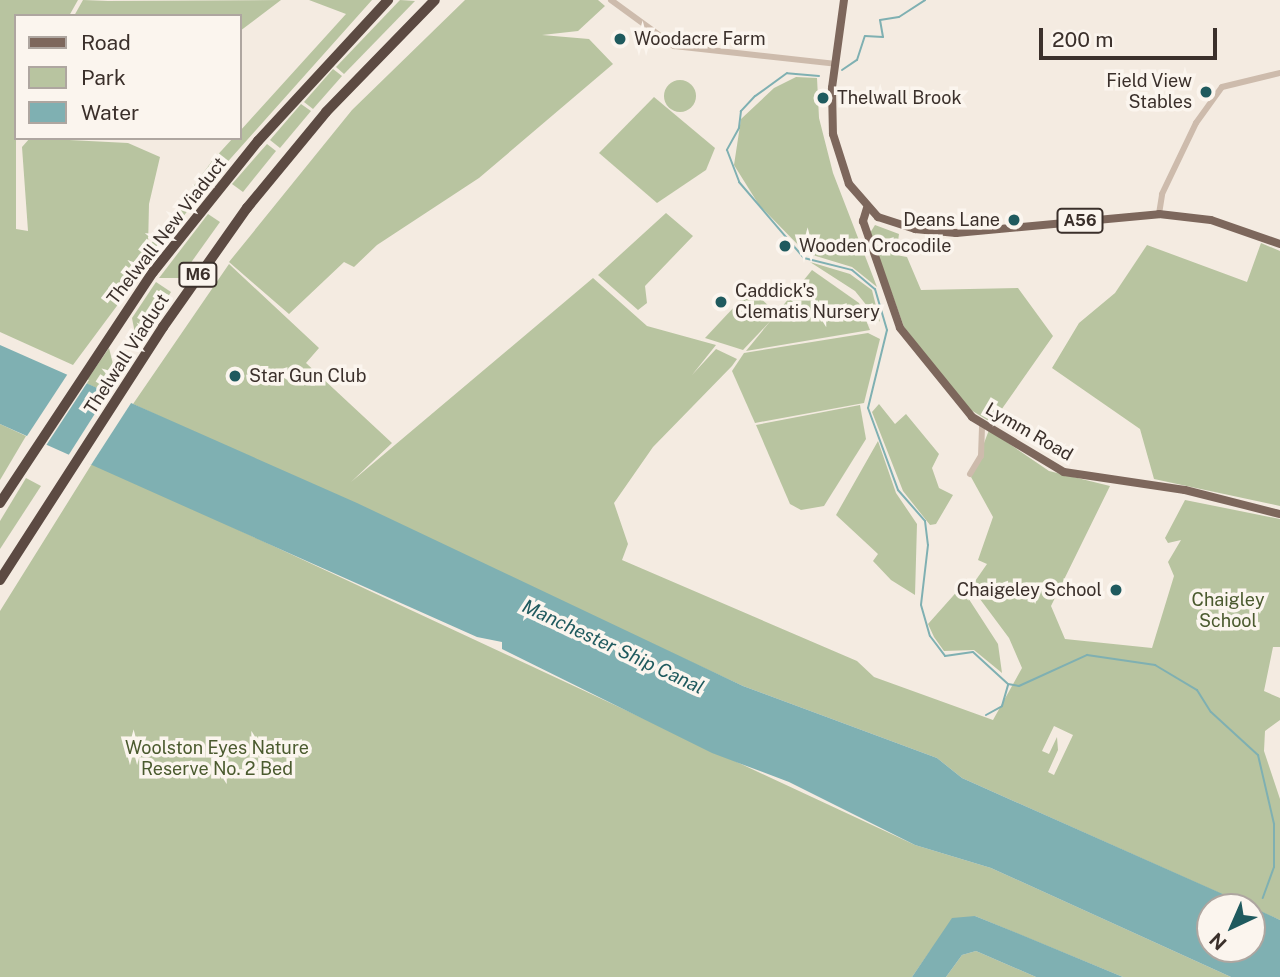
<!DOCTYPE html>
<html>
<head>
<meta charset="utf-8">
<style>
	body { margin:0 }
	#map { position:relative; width:1280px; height:977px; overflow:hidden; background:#f4ebe1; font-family:"Public Sans",sans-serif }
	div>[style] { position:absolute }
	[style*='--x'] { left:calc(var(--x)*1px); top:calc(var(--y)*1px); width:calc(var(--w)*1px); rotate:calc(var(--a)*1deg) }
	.green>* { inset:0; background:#b8c4a0 }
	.round { border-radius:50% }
	.water>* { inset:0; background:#7fb0b2 }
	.pier>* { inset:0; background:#f4ebe1 }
	.stream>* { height:2px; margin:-1px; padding:0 1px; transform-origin:1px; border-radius:1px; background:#7fb0b2 }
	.minor>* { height:6px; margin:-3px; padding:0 3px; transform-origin:3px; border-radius:3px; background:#cdbbac }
	.major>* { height:8px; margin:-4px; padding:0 4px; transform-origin:4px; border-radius:4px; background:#7d675c }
	.highway>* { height:10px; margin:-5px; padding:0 5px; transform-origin:5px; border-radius:5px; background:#5c4a42 }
	.dots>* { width:19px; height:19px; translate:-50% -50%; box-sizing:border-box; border:4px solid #fbf5ee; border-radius:50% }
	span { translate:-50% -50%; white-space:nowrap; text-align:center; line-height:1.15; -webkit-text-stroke:7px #fbf5ee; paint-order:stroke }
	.shield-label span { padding:2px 5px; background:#fbf5ee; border:2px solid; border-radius:5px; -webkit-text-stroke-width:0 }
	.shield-label { font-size:16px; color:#3b302b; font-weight:700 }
	.poi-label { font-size:18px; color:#3b302b }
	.left { translate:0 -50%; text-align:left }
	.right { translate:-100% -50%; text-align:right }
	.street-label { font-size:18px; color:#3b302b }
	.park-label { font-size:18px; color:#4a5a2e }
	.water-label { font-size:19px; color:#1f5a5e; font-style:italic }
	.legend { position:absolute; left:14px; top:14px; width:228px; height:126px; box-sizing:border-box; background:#fbf5ee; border:2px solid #aea6a0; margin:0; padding:9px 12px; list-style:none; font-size:21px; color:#3b302b }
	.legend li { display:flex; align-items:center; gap:14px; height:35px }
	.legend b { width:35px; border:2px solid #aea6a0 }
	.north { position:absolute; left:1196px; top:893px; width:70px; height:70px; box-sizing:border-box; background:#fbf5ee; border:2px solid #aea6a0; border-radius:50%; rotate:224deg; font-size:19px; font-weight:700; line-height:28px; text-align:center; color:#3b302b }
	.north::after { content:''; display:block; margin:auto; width:24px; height:32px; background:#1f5a5e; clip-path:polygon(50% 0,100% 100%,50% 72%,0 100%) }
	.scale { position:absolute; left:1039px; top:28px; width:178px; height:32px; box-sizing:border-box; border:4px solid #3b302b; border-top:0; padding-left:9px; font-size:21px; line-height:24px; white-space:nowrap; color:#3b302b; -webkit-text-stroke:5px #fbf5ee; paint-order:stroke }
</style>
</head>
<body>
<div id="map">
	<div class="green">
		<div style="clip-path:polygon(0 0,78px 0,69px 16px,16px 16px,16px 229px,28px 231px,22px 147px,30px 138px,128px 143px,160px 157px,149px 204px,148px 248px,212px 161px,233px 138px,240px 138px,240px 131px,346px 14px,309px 0,372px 0,206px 186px,73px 365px,0 332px)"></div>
		<div style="clip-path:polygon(83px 0,108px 1px,281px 0,240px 31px,240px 16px,74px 16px)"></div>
		<div style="clip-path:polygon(400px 0,415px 1px,344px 74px,336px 67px)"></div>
		<div style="clip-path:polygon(465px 0,598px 0,605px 6px,578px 31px,542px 35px,589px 39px,613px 64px,479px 178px,377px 245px,354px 267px,344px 262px,289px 314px,229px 262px,352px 110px)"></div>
		<div style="clip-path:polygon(333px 69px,342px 76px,313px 109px,304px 102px)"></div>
		<div style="clip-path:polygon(796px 77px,817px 78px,819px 118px,833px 173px,877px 287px,852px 267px,806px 253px,759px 205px,734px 165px,741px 119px,774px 88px)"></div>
		<div class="round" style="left:664px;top:80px;width:32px;height:32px"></div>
		<div style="clip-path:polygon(654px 97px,715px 148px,706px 170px,657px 203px,599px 153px)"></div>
		<div style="clip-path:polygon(301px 104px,311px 111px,280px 148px,270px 140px)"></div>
		<div style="clip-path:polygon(267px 144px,276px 151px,243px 192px,232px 184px)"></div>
		<div style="clip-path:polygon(666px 213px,693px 236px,645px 286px,647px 303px,638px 310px,598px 275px)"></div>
		<div style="clip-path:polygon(208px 214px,220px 222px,180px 278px,159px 278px)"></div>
		<div style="clip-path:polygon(875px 225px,899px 234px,896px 255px,907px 257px,921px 290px,1018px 288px,1053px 336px,992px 423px,966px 407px,904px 327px,870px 233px)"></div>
		<div style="clip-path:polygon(1261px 243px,1280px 251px,1280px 506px,1154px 479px,1140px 429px,1052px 368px,1079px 323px,1115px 293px,1147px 245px,1247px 282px)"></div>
		<div style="clip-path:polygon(810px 262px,850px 274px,872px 290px,880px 322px,855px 291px)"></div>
		<div style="clip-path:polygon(evenodd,229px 264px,319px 348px,306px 363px,392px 443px,351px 482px,593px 278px,647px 326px,716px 345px,692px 375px,716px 349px,737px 359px,732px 366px,653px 447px,614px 503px,628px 544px,622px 560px,857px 661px,874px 677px,993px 720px,1022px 668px,1009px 638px,971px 587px,987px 564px,978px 560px,993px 517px,971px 477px,989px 430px,1049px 471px,1110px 486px,1051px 606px,1065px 639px,1152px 648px,1174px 576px,1168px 562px,1181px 540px,1168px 543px,1165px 538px,1185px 500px,1280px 519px,1280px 647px,1273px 647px,1264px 691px,1280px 698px,1280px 720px,1265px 731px,1264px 751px,1280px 799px,1280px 920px,962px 778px,937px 758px,743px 686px,133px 404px,229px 264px,1054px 726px,1073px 735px,1054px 775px,1048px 772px,1058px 750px,1057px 737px,1049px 754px,1042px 751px,1054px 726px)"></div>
		<div style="clip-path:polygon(812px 270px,859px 303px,870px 330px,746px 351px)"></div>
		<div style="clip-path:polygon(156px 282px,171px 292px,137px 344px,132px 318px)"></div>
		<div style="clip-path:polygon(751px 289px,777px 314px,743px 350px,705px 338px)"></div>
		<div style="clip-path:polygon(868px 333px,880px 339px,864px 403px,755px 423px,732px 371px,744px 353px)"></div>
		<div style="clip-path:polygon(109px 348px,116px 376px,106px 392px,85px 383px)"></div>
		<div style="clip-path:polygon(879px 404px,895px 424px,906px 414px,939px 454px,932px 468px,939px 488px,953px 495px,936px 524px,930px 525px,903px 491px,872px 412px)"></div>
		<div style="clip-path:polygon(860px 405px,866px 439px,824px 506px,801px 510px,790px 504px,756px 425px)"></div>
		<div style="clip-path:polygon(0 424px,26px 436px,0 480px)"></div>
		<div style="clip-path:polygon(878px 441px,896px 493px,917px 524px,915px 595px,891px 580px,873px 561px,878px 554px,836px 515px)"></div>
		<div style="clip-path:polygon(93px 462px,915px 845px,991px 868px,1231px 977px,1123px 977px,975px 916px,930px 951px,912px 977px,0 977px,0 611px)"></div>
		<div style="clip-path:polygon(26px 478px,41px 486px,0 549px,0 521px)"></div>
		<div style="clip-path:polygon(961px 587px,998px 644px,1002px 673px,974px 650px,944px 651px,934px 637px,928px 624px)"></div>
		<div style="clip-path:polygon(976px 951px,1036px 977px,946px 977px,962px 955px)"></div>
	</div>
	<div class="water">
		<div style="clip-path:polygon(0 345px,357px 503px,743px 686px,937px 758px,962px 778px,1252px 907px,1210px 907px,1210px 949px,1252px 949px,1252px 907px,1280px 920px,1280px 977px,1231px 977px,991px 868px,915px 845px,789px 782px,712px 753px,502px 649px,502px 642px,477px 637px,0 424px)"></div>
		<div style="clip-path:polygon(975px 916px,1017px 933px,1123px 977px,1036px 977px,976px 951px,962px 955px,946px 977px,912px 977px,952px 918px)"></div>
	</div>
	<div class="pier">
		<div style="clip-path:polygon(69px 372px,89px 380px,45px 447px,25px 439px)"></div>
		<div style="clip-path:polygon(110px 390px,133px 400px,91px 465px,68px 456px)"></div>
	</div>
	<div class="stream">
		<div style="--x:842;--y:70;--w:18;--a:-34"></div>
		<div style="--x:857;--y:60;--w:25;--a:-72"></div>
		<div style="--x:865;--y:36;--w:18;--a:3"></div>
		<div style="--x:883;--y:37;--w:17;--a:-100"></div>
		<div style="--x:880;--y:20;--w:19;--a:-9"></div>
		<div style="--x:899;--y:17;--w:31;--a:-33"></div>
		<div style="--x:819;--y:76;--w:32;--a:-175"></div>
		<div style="--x:787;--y:73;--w:39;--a:144"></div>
		<div style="--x:755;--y:96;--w:21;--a:133"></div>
		<div style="--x:741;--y:111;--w:17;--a:97"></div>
		<div style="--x:739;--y:128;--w:25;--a:119"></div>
		<div style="--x:727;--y:150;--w:34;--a:69"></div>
		<div style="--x:739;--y:182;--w:100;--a:49.5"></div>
		<div style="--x:804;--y:258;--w:49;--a:14"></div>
		<div style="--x:852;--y:270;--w:30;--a:40"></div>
		<div style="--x:875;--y:289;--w:43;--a:73.7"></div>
		<div style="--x:887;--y:330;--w:80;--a:103.7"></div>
		<div style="--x:868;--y:408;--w:87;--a:69.9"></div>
		<div style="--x:898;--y:490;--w:41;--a:48.9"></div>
		<div style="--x:925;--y:521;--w:24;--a:83"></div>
		<div style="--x:928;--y:545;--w:60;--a:96.7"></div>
		<div style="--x:921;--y:605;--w:32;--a:74"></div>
		<div style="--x:930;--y:636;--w:25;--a:53"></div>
		<div style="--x:945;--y:656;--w:28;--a:-8"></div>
		<div style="--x:973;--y:652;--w:47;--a:42.4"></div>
		<div style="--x:1008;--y:684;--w:11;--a:10"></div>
		<div style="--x:1019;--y:686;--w:75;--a:-24.5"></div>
		<div style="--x:1087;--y:655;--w:69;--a:8.4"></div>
		<div style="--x:1155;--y:665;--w:49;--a:30.8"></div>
		<div style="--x:1197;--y:690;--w:26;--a:58"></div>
		<div style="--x:1211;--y:712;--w:64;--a:42.5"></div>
		<div style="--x:1258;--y:755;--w:71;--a:76.9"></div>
		<div style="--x:1274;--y:824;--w:43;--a:90"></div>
		<div style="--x:1274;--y:867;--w:33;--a:110"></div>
		<div style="--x:986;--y:715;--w:18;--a:-29"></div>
		<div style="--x:1002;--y:706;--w:22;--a:-74"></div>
	</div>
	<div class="minor">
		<div style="--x:611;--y:0;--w:78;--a:36.1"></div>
		<div style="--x:674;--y:46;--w:163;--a:6.3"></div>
		<div style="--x:1159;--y:214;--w:20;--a:-81"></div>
		<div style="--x:1162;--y:194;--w:79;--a:-64.4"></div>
		<div style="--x:1196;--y:123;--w:44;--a:-54.2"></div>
		<div style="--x:1222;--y:87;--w:60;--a:-13.6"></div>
		<div style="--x:970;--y:474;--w:21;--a:-59"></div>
		<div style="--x:981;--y:456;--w:33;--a:-88"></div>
	</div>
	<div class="major">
		<div style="--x:844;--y:0;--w:89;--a:97.8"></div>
		<div style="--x:832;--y:88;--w:46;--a:88.8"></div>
		<div style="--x:833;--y:134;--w:52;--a:72.3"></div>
		<div style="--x:849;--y:184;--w:44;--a:48.7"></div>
		<div style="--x:878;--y:217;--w:39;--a:18"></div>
		<div style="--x:915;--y:229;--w:41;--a:5.6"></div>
		<div style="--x:956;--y:233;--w:204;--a:-5.3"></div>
		<div style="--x:1159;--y:214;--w:52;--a:6.6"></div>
		<div style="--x:1211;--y:220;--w:73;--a:19.2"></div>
		<div style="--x:867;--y:208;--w:14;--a:107"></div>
		<div style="--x:863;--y:221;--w:113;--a:70.9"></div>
		<div style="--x:900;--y:328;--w:114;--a:51"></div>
		<div style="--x:972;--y:417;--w:107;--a:30.9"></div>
		<div style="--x:1064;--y:472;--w:122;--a:8.5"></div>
		<div style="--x:1185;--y:490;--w:98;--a:14.2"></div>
	</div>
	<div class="highway">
		<div style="--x:0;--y:503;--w:277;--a:-56.5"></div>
		<div style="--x:153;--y:272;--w:168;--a:-51.3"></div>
		<div style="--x:258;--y:141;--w:192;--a:-47.3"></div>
		<div style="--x:0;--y:580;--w:301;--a:-57.2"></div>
		<div style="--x:163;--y:327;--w:146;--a:-54.8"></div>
		<div style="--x:247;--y:208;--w:124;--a:-50.5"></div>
		<div style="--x:326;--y:112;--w:156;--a:-45.8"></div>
	</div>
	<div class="dots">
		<div style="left:620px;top:39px;background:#1f5a5e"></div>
		<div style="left:1206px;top:92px;background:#1f5a5e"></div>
		<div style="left:823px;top:98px;background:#1f5a5e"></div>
		<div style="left:1014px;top:220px;background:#1f5a5e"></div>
		<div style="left:785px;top:246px;background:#1f5a5e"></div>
		<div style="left:721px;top:302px;background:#1f5a5e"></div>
		<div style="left:235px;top:376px;background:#1f5a5e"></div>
		<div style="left:1116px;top:590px;background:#1f5a5e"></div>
	</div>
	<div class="shield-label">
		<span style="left:1080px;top:221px">A56</span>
		<span style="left:198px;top:275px">M6</span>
	</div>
	<div class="poi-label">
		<span class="left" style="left:634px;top:39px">Woodacre Farm</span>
		<span class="right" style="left:1192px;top:92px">Field View<br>Stables</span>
		<span class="left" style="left:837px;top:98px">Thelwall Brook</span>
		<span class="right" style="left:1000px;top:220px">Deans Lane</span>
		<span class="left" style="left:799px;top:246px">Wooden Crocodile</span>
		<span class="left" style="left:735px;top:302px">Caddick's<br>Clematis Nursery</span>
		<span class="left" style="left:249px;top:376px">Star Gun Club</span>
		<span class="right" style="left:1102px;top:590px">Chaigeley School</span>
	</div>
	<div class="street-label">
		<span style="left:167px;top:231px;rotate:-52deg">Thelwall New Viaduct</span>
		<span style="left:127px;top:354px;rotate:-57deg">Thelwall Viaduct</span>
		<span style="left:1029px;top:432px;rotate:30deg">Lymm Road</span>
	</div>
	<div class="park-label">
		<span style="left:1228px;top:611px">Chaigley<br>School</span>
		<span style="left:217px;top:759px">Woolston Eyes Nature<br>Reserve No. 2 Bed</span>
	</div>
	<div class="water-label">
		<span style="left:613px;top:647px;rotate:25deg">Manchester Ship Canal</span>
	</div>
	<ul class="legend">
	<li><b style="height:9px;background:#7d675c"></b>Road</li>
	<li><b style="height:19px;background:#b8c4a0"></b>Park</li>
	<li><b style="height:19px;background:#7fb0b2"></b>Water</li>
	</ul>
	<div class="north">N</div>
	<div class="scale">200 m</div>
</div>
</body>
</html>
